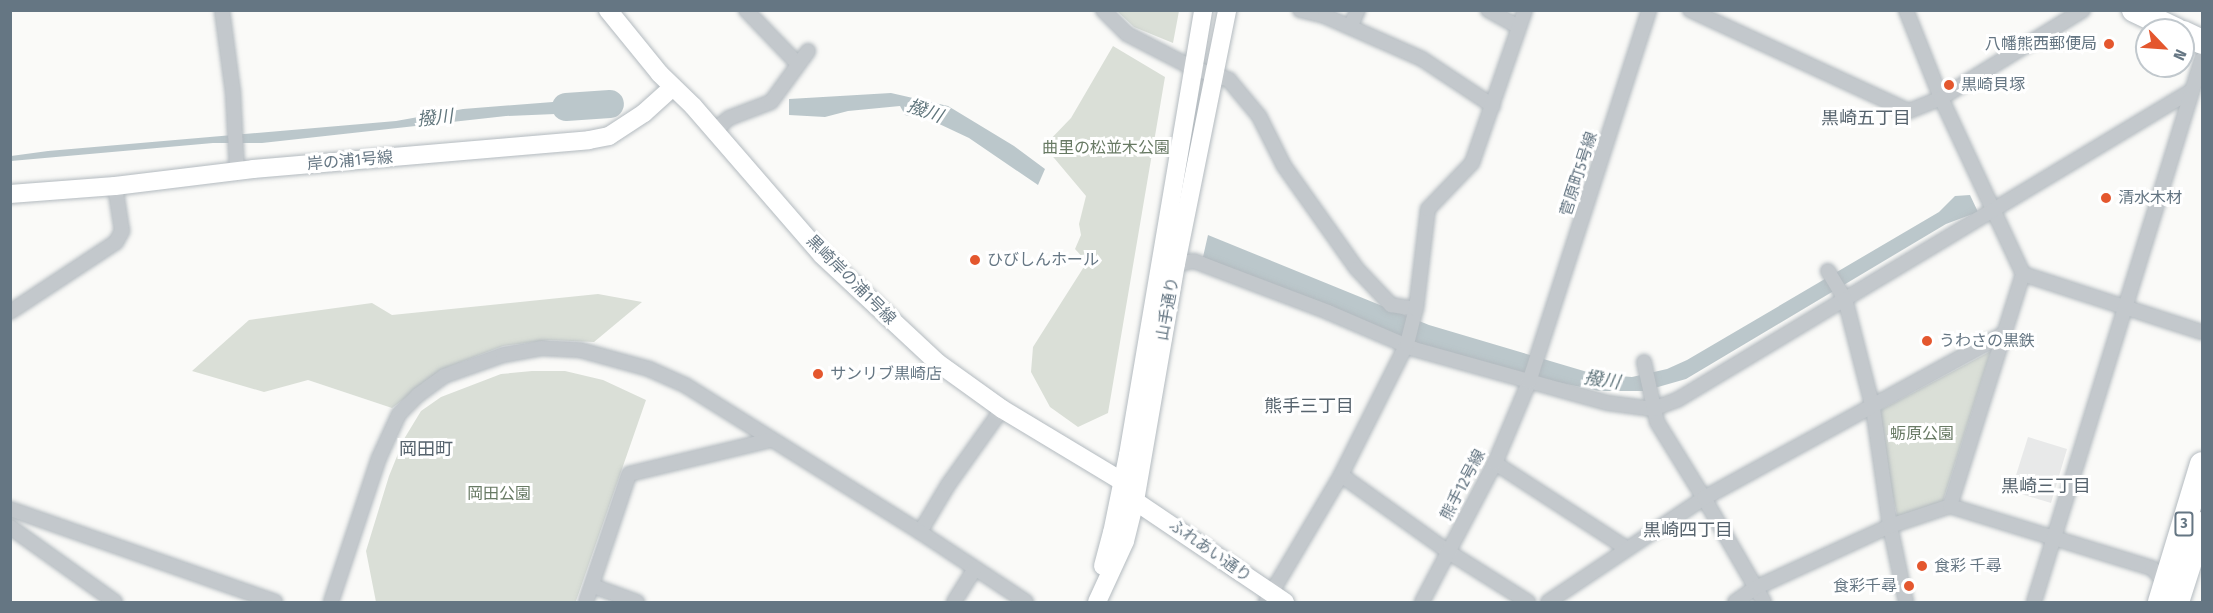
<!DOCTYPE html>
<html>
<head>
<meta charset="utf-8">
<style>
	body { margin:0 }
	#map { position:relative; width:2213px; height:613px; overflow:hidden; background:#fafaf8; font-family:"Fira Sans Condensed","Noto Sans JP",sans-serif }
	div>[style] { position:absolute }
	[style*='--x'] { left:calc(var(--x)*1px); top:calc(var(--y)*1px); width:calc(var(--w)*1px); rotate:calc(var(--a)*1deg) }
	.built>* { inset:0; background:#e8e9e9 }
	.green>* { inset:0; background:#dadfd7 }
	.water>* { inset:0; background:#bbc7cb }
	.river>* { height:28px; margin:-14px; padding:0 14px; transform-origin:14px; border-radius:14px; background:#bbc7cb }
	.roads { filter:drop-shadow(0 0 2px #b3babf) drop-shadow(0 0 2px #b3babf) }
	.street>* { height:14px; margin:-7px; padding:0 7px; transform-origin:7px; border-radius:7px; background:#c3c8cc }
	.secondary>* { height:18px; margin:-9px; padding:0 9px; transform-origin:9px; border-radius:9px; background:#fff }
	.highway>* { height:24px; margin:-12px; padding:0 12px; transform-origin:12px; border-radius:12px; background:#fff }
	.dots>* { width:16px; height:16px; translate:-50% -50%; box-sizing:border-box; border:3px solid #fff; border-radius:50% }
	span { translate:-50% -50%; white-space:nowrap; text-align:center; line-height:1.15; -webkit-text-stroke:6px #fff; paint-order:stroke }
	.shield-label span { padding:2px 4px; background:#fff; border:2px solid; border-radius:4px; -webkit-text-stroke-width:0 }
	.shield-label { font-size:15px; color:#657683; font-weight:700 }
	.poi-label { font-size:16px; color:#657683 }
	.right { translate:-100% -50%; text-align:right }
	.left { translate:0 -50%; text-align:left }
	.park-label { font-size:16px; color:#687a64 }
	.street-label { font-size:16px; color:#657683 }
	.water-label { font-size:18px; color:#60757c; font-style:italic }
	.neighbourhood-label { font-size:18px; color:#57646e }
	.frame { position:absolute; inset:0; border:12px solid #657683; pointer-events:none }
	.north { position:absolute; left:2135px; top:18px; width:60px; height:60px; box-sizing:border-box; background:#fff; border:2px solid #c1c8cd; border-radius:50%; rotate:115deg; font-size:16px; font-weight:700; line-height:24px; text-align:center; color:#657683 }
	.north::after { content:''; display:block; margin:auto; width:21px; height:27px; background:#e4572e; clip-path:polygon(50% 0,100% 100%,50% 72%,0 100%) }
</style>
</head>
<body>
<div id="map">
	<div class="built">
		<div style="clip-path:polygon(2028px 437px,2067px 449px,2051px 503px,2011px 491px)"></div>
	</div>
	<div class="green">
		<div style="clip-path:polygon(1117px 11px,1179px 11px,1173px 43px,1134px 27px)"></div>
		<div style="clip-path:polygon(1113px 46px,1165px 77px,1108px 413px,1078px 427px,1050px 407px,1031px 372px,1033px 347px,1087px 262px,1075px 249px,1081px 235px,1079px 224px,1086px 196px,1044px 146px,1071px 118px)"></div>
		<div style="clip-path:polygon(598px 294px,642px 302px,594px 342px,550px 340px,503px 346px,443px 369px,392px 408px,308px 380px,264px 392px,192px 371px,249px 320px,372px 303px,392px 315px)"></div>
		<div style="clip-path:polygon(1991px 351px,1943px 501px,1898px 520px,1875px 413px)"></div>
		<div style="clip-path:polygon(532px 371px,565px 371px,603px 380px,646px 400px,576px 601px,579px 602px,376px 602px,366px 551px,389px 476px,404px 439px,421px 411px,441px 397px,501px 374px)"></div>
	</div>
	<div class="water">
		<div style="clip-path:polygon(891px 93px,948px 106px,1014px 146px,1045px 169px,1038px 185px,969px 138px,935px 122px,905px 115px,900px 106px,848px 111px,825px 117px,789px 115px,789px 99px)"></div>
		<div style="clip-path:polygon(604px 98px,603px 112px,506px 116px,262px 143px,213px 143px,11px 161px,11px 156px,48px 151px,396px 121px,463px 109px)"></div>
		<div style="clip-path:polygon(1970px 195px,1978px 212px,1946px 224px,1686px 379px,1644px 391px,1599px 391px,1548px 380px,1422px 345px,1203px 257px,1208px 235px,1429px 325px,1594px 374px,1632px 377px,1667px 369px,1687px 360px,1939px 212px,1955px 196px)"></div>
	</div>
	<div class="river">
		<div style="--x:566;--y:107;--w:44;--a:-3.9"></div>
	</div>
	<div class="roads">
		<div class="street">
			<div style="--x:222;--y:10;--w:83;--a:82.4"></div>
			<div style="--x:233;--y:92;--w:79;--a:87.1"></div>
			<div style="--x:746;--y:10;--w:74;--a:46.1"></div>
			<div style="--x:1103;--y:10;--w:34;--a:45"></div>
			<div style="--x:1127;--y:34;--w:74;--a:27.3"></div>
			<div style="--x:1193;--y:68;--w:38;--a:18"></div>
			<div style="--x:1229;--y:80;--w:47;--a:50.2"></div>
			<div style="--x:1259;--y:116;--w:56;--a:63.4"></div>
			<div style="--x:1284;--y:166;--w:126;--a:54.7"></div>
			<div style="--x:1357;--y:269;--w:50;--a:46.6"></div>
			<div style="--x:1391;--y:305;--w:25;--a:9"></div>
			<div style="--x:1300;--y:10;--w:26;--a:13"></div>
			<div style="--x:1325;--y:16;--w:106;--a:23.9"></div>
			<div style="--x:1422;--y:59;--w:85;--a:33.5"></div>
			<div style="--x:1488;--y:10;--w:35;--a:29"></div>
			<div style="--x:1690;--y:10;--w:241;--a:24.8"></div>
			<div style="--x:1909;--y:111;--w:35;--a:-22"></div>
			<div style="--x:1941;--y:98;--w:167;--a:-31.8"></div>
			<div style="--x:1906;--y:10;--w:95;--a:68.3"></div>
			<div style="--x:1941;--y:98;--w:194;--a:65"></div>
			<div style="--x:2023;--y:274;--w:243;--a:107.5"></div>
			<div style="--x:1350;--y:27;--w:19;--a:-65"></div>
			<div style="--x:714;--y:131;--w:20;--a:-41"></div>
			<div style="--x:729;--y:118;--w:45;--a:-20.9"></div>
			<div style="--x:771;--y:102;--w:63;--a:-54"></div>
			<div style="--x:1176;--y:264;--w:18;--a:-9"></div>
			<div style="--x:1194;--y:261;--w:143;--a:20.8"></div>
			<div style="--x:1328;--y:312;--w:94;--a:23.3"></div>
			<div style="--x:1414;--y:349;--w:201;--a:15.6"></div>
			<div style="--x:1608;--y:403;--w:45;--a:7.6"></div>
			<div style="--x:1653;--y:409;--w:26;--a:-21"></div>
			<div style="--x:1677;--y:400;--w:600;--a:-31.01"></div>
			<div style="--x:1828;--y:271;--w:33;--a:59"></div>
			<div style="--x:1845;--y:299;--w:113;--a:75.6"></div>
			<div style="--x:1873;--y:408;--w:119;--a:81.8"></div>
			<div style="--x:1890;--y:526;--w:78;--a:78.1"></div>
			<div style="--x:2023;--y:274;--w:188;--a:18"></div>
			<div style="--x:10;--y:312;--w:127;--a:-33.4"></div>
			<div style="--x:116;--y:242;--w:13;--a:-61"></div>
			<div style="--x:122;--y:231;--w:46;--a:-98.8"></div>
			<div style="--x:1644;--y:362;--w:61;--a:77.8"></div>
			<div style="--x:1657;--y:422;--w:89;--a:58.3"></div>
			<div style="--x:1704;--y:498;--w:120;--a:60"></div>
			<div style="--x:1495;--y:463;--w:156;--a:33"></div>
			<div style="--x:1341;--y:475;--w:130;--a:35.6"></div>
			<div style="--x:1447;--y:551;--w:96;--a:32.2"></div>
			<div style="--x:10;--y:509;--w:281;--a:19.3"></div>
			<div style="--x:10;--y:527;--w:129;--a:35.5"></div>
			<div style="--x:920;--y:532;--w:55;--a:-59.2"></div>
			<div style="--x:948;--y:485;--w:93;--a:-54.6"></div>
			<div style="--x:593;--y:586;--w:47;--a:20"></div>
			<div style="--x:331;--y:602;--w:152;--a:-71.6"></div>
			<div style="--x:379;--y:458;--w:48;--a:-65.6"></div>
			<div style="--x:399;--y:414;--w:27;--a:-45"></div>
			<div style="--x:418;--y:395;--w:32;--a:-36"></div>
			<div style="--x:444;--y:376;--w:63;--a:-19.6"></div>
			<div style="--x:503;--y:355;--w:39;--a:-10"></div>
			<div style="--x:541;--y:348;--w:39;--a:3"></div>
			<div style="--x:580;--y:350;--w:72;--a:15.4"></div>
			<div style="--x:649;--y:369;--w:39;--a:24"></div>
			<div style="--x:685;--y:385;--w:277;--a:32"></div>
			<div style="--x:920;--y:532;--w:127;--a:33.4"></div>
			<div style="--x:586;--y:602;--w:135;--a:-71.4"></div>
			<div style="--x:629;--y:474;--w:146;--a:-13.5"></div>
			<div style="--x:954;--y:602;--w:39;--a:-58"></div>
			<div style="--x:1266;--y:602;--w:147;--a:-59.4"></div>
			<div style="--x:1341;--y:475;--w:147;--a:-63.3"></div>
			<div style="--x:1407;--y:344;--w:36;--a:-76"></div>
			<div style="--x:1416;--y:309;--w:101;--a:-83.2"></div>
			<div style="--x:1428;--y:209;--w:64;--a:-46.3"></div>
			<div style="--x:1472;--y:163;--w:162;--a:-70.9"></div>
			<div style="--x:1422;--y:602;--w:157;--a:-62.3"></div>
			<div style="--x:1495;--y:463;--w:88;--a:-67.2"></div>
			<div style="--x:1529;--y:382;--w:391;--a:-72.1"></div>
			<div style="--x:1548;--y:602;--w:187;--a:-33.7"></div>
			<div style="--x:1704;--y:498;--w:341;--a:-28.7"></div>
			<div style="--x:1735;--y:602;--w:24;--a:-35"></div>
			<div style="--x:1755;--y:588;--w:149;--a:-24.7"></div>
			<div style="--x:1890;--y:526;--w:63;--a:-18.4"></div>
			<div style="--x:1950;--y:506;--w:211;--a:17.1"></div>
			<div style="--x:2152;--y:568;--w:24;--a:48"></div>
			<div style="--x:2034;--y:602;--w:568;--a:-72.81"></div>
		</div>
		<div class="secondary">
			<div style="--x:608;--y:10;--w:82;--a:50.9"></div>
			<div style="--x:660;--y:74;--w:46;--a:44.1"></div>
			<div style="--x:693;--y:106;--w:197;--a:49.1"></div>
			<div style="--x:822;--y:255;--w:158;--a:43"></div>
			<div style="--x:938;--y:363;--w:79;--a:35.7"></div>
			<div style="--x:1002;--y:409;--w:141;--a:31.1"></div>
			<div style="--x:1123;--y:482;--w:22;--a:58"></div>
			<div style="--x:1135;--y:501;--w:181;--a:34"></div>
			<div style="--x:10;--y:194;--w:105;--a:-4.4"></div>
			<div style="--x:115;--y:186;--w:139;--a:-7"></div>
			<div style="--x:253;--y:169;--w:337;--a:-4.9"></div>
			<div style="--x:589;--y:140;--w:20;--a:-11"></div>
			<div style="--x:609;--y:136;--w:42;--a:-33.3"></div>
			<div style="--x:644;--y:113;--w:39;--a:-42"></div>
			<div style="--x:1103;--y:566;--w:34;--a:-75"></div>
			<div style="--x:1112;--y:533;--w:80;--a:-78.4"></div>
			<div style="--x:1128;--y:455;--w:451;--a:-80.4"></div>
			<div style="--x:1097;--y:602;--w:67;--a:-65.3"></div>
			<div style="--x:1125;--y:541;--w:41;--a:-76"></div>
			<div style="--x:1135;--y:501;--w:241;--a:-80.2"></div>
			<div style="--x:1176;--y:264;--w:259;--a:-78.6"></div>
		</div>
		<div class="highway">
			<div style="--x:2134;--y:10;--w:47;--a:25.5"></div>
			<div style="--x:2183;--y:33;--w:21;--a:25"></div>
			<div style="--x:2160;--y:602;--w:144;--a:-73.1"></div>
			<div style="--x:2177;--y:602;--w:82;--a:-72.2"></div>
		</div>
	</div>
	<div class="dots">
		<div style="left:2109px;top:44px;background:#e4572e"></div>
		<div style="left:1949px;top:85px;background:#e4572e"></div>
		<div style="left:2106px;top:198px;background:#e4572e"></div>
		<div style="left:975px;top:260px;background:#e4572e"></div>
		<div style="left:1927px;top:341px;background:#e4572e"></div>
		<div style="left:818px;top:374px;background:#e4572e"></div>
		<div style="left:1922px;top:566px;background:#e4572e"></div>
		<div style="left:1909px;top:586px;background:#e4572e"></div>
	</div>
	<div class="shield-label">
		<span style="left:2184px;top:524px">3</span>
	</div>
	<div class="poi-label">
		<span class="right" style="left:2097px;top:44px">八幡熊西郵便局</span>
		<span class="left" style="left:1961px;top:85px">黒崎貝塚</span>
		<span class="left" style="left:2118px;top:198px">清水木材</span>
		<span class="left" style="left:987px;top:260px">ひびしんホール</span>
		<span class="left" style="left:1939px;top:341px">うわさの黒鉄</span>
		<span class="left" style="left:830px;top:374px">サンリブ黒崎店</span>
		<span class="left" style="left:1934px;top:566px">食彩 千尋</span>
		<span class="right" style="left:1897px;top:586px">食彩千尋</span>
	</div>
	<div class="park-label">
		<span style="left:1106px;top:148px">曲里の松並木公園</span>
		<span style="left:1922px;top:434px">蛎原公園</span>
		<span style="left:499px;top:494px">岡田公園</span>
	</div>
	<div class="street-label">
		<span style="left:350px;top:161px;rotate:-5deg">岸の浦1号線</span>
		<span style="left:1579px;top:174px;rotate:-72deg">菅原町5号線</span>
		<span style="left:851px;top:280px;rotate:45deg">黒崎岸の浦1号線</span>
		<span style="left:1168px;top:309px;rotate:-80deg">山手通り</span>
		<span style="left:1463px;top:485px;rotate:-62deg">熊手12号線</span>
		<span style="left:1210px;top:551px;rotate:35deg">ふれあい通り</span>
	</div>
	<div class="water-label">
		<span style="left:925px;top:111px;rotate:20deg">撥川</span>
		<span style="left:435px;top:118px;rotate:-6deg">撥川</span>
		<span style="left:1602px;top:380px;rotate:9deg">撥川</span>
	</div>
	<div class="neighbourhood-label">
		<span style="left:1866px;top:118px">黒崎五丁目</span>
		<span style="left:1309px;top:406px">熊手三丁目</span>
		<span style="left:426px;top:449px">岡田町</span>
		<span style="left:2046px;top:486px">黒崎三丁目</span>
		<span style="left:1688px;top:530px">黒崎四丁目</span>
	</div>
	<div class="frame"></div>
	<div class="north">N</div>
</div>
</body>
</html>
